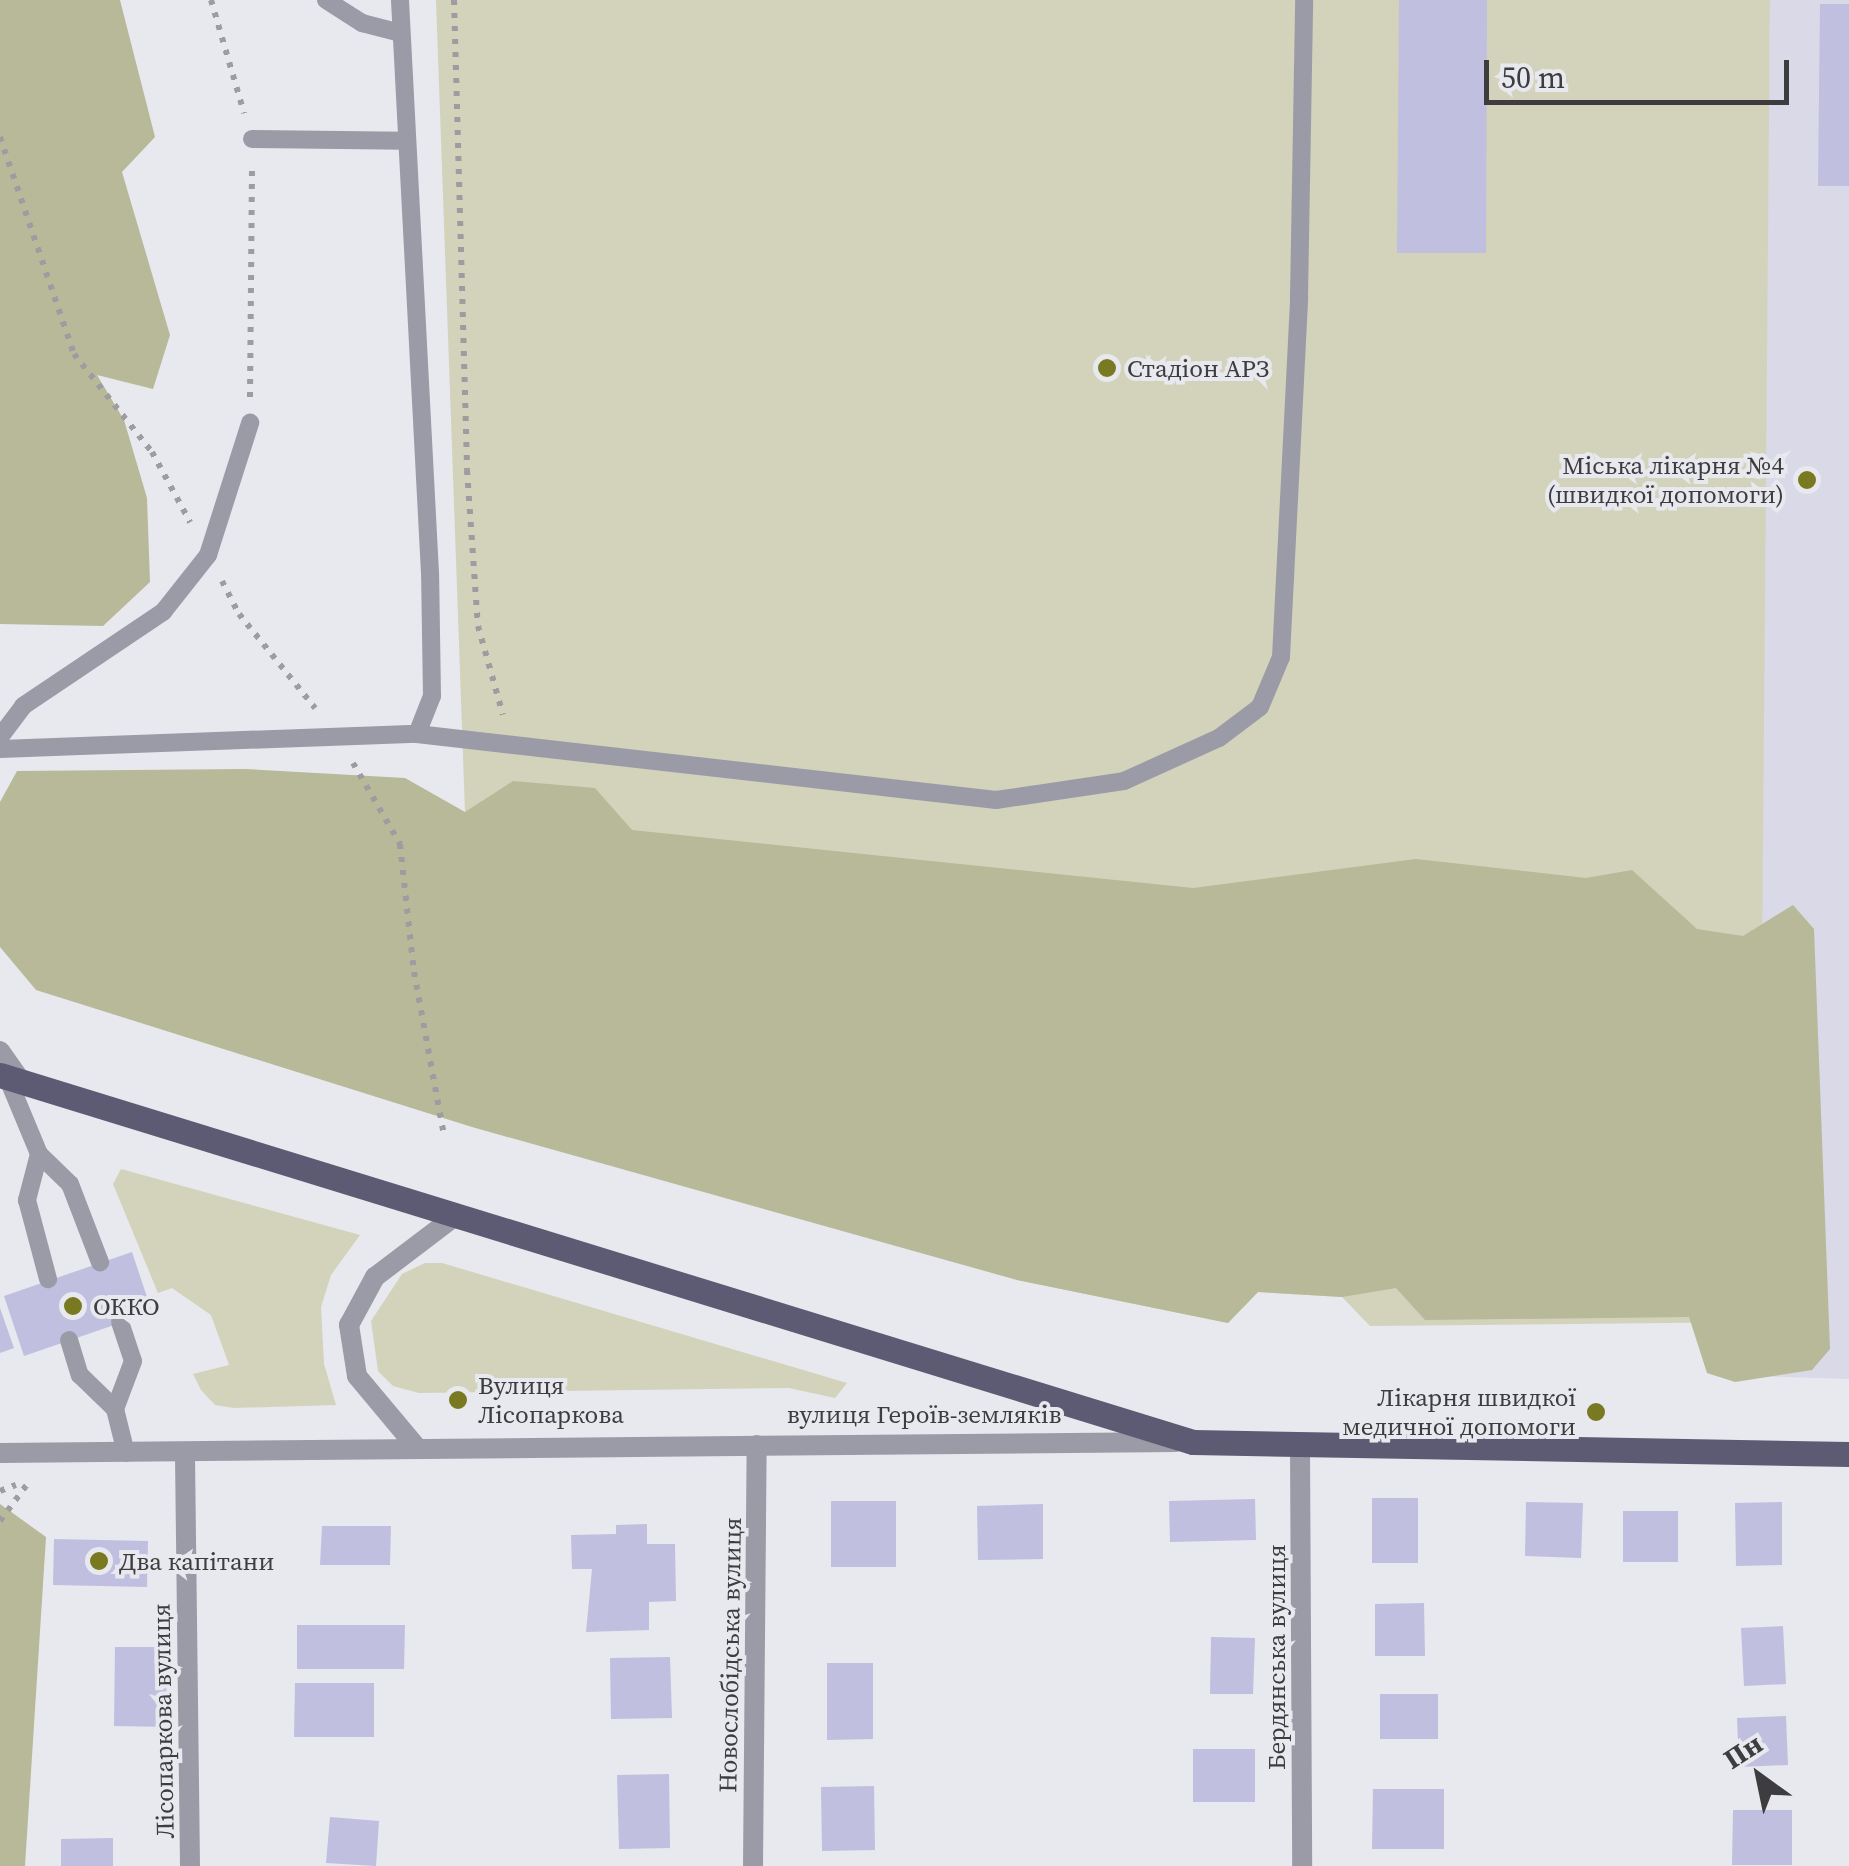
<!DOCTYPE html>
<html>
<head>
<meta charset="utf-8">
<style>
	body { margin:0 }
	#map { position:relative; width:1849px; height:1866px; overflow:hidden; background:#e8e8ef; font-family:"Source Serif 4",serif }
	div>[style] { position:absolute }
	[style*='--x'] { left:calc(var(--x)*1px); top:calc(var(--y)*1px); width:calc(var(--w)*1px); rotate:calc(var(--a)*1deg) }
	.built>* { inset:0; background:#d9d9e7 }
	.green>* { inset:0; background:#d2d3ba }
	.forest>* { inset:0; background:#b7b999 }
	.building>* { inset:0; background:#c0bfdf }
	.path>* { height:6px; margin-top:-3px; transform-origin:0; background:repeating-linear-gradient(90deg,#9c9ca1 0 5px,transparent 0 13px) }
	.service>* { height:18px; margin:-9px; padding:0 9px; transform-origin:9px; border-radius:9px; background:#9b9ba8 }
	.minor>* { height:20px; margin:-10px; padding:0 10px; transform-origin:10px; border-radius:10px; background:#9b9ba8 }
	.primary>* { height:25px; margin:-12.5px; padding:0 12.5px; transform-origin:12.5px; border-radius:12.5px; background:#5c5b73 }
	.dots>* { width:28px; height:28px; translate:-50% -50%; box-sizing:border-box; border:5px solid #e8e8ef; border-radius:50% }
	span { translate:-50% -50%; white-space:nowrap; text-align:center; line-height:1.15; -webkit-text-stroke:8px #e8e8ef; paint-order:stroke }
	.poi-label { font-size:25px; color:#3d3d3f }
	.left { translate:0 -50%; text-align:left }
	.right { translate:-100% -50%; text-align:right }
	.street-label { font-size:25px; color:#3d3d3f }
	.north { position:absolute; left:1709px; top:1726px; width:100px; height:100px; -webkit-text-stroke:8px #e8e8ef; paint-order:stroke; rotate:327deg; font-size:28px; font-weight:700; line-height:40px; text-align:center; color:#3d3d3f }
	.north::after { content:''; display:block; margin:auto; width:35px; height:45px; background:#3d3d3f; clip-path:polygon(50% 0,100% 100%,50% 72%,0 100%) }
	.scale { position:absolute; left:1484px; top:60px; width:305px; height:45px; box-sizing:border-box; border:5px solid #3d3d3f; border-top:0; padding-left:12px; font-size:30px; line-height:35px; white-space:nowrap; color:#3d3d3f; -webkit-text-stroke:8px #e8e8ef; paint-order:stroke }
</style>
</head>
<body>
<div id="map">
	<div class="built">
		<div style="clip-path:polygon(1770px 0,1849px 0,1849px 1379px,1756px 1376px)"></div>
	</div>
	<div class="green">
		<div style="clip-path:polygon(436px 0,1770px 0,1759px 1322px,1370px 1326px,1342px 1297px,1258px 1292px,1228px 1323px,1017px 1280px,465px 812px)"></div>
		<div style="clip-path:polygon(121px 1169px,360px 1235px,331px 1275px,321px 1307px,324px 1364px,336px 1405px,234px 1408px,215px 1405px,201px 1390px,193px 1374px,229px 1365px,211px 1315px,172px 1288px,158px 1293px,113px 1184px)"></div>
		<div style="clip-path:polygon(425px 1263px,442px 1263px,847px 1383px,835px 1398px,789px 1388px,419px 1393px,393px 1386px,378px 1371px,371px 1321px,402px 1274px)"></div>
	</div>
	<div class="forest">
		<div style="clip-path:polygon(0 0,120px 0,155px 137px,122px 172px,170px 335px,153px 389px,97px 375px,124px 420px,147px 498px,150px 582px,103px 626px,0 624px)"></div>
		<div style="clip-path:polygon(245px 769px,405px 778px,465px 812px,513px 781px,595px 788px,632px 830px,1193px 888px,1416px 859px,1586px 878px,1632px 870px,1697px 929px,1743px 936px,1793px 905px,1814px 929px,1830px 1349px,1812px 1370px,1735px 1382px,1707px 1373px,1689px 1317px,1425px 1320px,1396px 1288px,1342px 1297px,1258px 1292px,1228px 1323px,1017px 1280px,472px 1127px,36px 990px,0 947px,0 802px,17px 771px)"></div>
		<div style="clip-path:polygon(0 1504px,46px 1537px,25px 1866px,0 1866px)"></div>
	</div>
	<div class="building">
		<div style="clip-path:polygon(1399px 0,1487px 0,1486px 253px,1397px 253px)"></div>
		<div style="clip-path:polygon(1820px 4px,1849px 4px,1849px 186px,1818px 186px)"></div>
		<div style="clip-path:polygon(132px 1252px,152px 1312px,24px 1356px,4px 1296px)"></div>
		<div style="clip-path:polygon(0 1308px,14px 1348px,0 1353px)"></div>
		<div style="clip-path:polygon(1372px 1498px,1418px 1498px,1418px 1563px,1372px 1563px)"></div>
		<div style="clip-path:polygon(1255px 1499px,1256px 1540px,1170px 1542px,1169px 1501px)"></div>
		<div style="clip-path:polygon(831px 1501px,896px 1501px,896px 1567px,831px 1567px)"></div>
		<div style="clip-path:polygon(1526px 1502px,1583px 1503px,1581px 1558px,1525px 1556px)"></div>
		<div style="clip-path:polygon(1782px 1502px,1782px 1565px,1736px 1566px,1735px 1503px)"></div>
		<div style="clip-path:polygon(1043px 1504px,1043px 1559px,978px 1560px,977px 1506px)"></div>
		<div style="clip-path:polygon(1623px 1511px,1678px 1511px,1678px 1562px,1623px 1562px)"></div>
		<div style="clip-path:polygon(647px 1524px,647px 1544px,675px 1544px,676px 1601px,649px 1602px,649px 1630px,586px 1632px,592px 1569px,572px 1569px,571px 1535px,616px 1534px,616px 1525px)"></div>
		<div style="clip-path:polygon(322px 1526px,391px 1526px,390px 1565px,320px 1565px)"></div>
		<div style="clip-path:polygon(54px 1539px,148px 1541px,147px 1587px,53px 1585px)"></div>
		<div style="clip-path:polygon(1424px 1603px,1425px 1656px,1375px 1656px,1375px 1604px)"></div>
		<div style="clip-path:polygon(297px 1625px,405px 1625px,404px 1669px,297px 1669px)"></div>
		<div style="clip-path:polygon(1783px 1626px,1786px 1684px,1744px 1686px,1741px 1628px)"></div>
		<div style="clip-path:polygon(1211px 1637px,1255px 1638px,1253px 1694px,1210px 1694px)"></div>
		<div style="clip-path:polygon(115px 1647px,172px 1647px,171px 1727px,114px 1726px)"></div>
		<div style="clip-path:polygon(670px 1657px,672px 1718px,611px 1719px,610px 1658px)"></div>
		<div style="clip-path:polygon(827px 1663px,873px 1663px,873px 1739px,827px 1740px)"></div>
		<div style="clip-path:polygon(295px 1683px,374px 1683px,374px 1737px,294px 1737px)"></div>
		<div style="clip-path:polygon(1380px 1694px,1438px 1694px,1438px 1739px,1380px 1739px)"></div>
		<div style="clip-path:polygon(1786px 1716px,1788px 1765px,1739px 1767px,1737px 1718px)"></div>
		<div style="clip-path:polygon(1193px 1749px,1255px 1749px,1255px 1802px,1193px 1802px)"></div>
		<div style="clip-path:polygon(669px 1774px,670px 1848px,619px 1849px,617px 1775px)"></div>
		<div style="clip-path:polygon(874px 1786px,875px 1850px,822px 1851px,821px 1787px)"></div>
		<div style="clip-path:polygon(1373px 1789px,1444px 1789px,1444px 1849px,1372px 1849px)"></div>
		<div style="clip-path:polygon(1733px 1810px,1792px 1810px,1792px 1865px,1732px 1865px)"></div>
		<div style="clip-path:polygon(330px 1817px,379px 1821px,376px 1866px,326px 1863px)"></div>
		<div style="clip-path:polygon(113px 1838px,113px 1866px,61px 1866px,61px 1839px)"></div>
	</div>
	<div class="path">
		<div style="--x:211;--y:0;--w:118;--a:73.7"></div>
		<div style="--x:454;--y:0;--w:470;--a:88.4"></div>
		<div style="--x:467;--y:470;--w:156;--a:86"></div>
		<div style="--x:478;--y:626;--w:92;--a:74.3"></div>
		<div style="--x:0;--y:137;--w:229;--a:71.2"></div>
		<div style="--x:74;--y:354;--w:125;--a:51.5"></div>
		<div style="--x:152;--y:452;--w:80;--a:61.5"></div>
		<div style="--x:250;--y:397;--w:233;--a:-89.5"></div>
		<div style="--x:222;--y:581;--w:37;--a:63"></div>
		<div style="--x:239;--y:614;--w:121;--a:51"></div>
		<div style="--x:353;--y:763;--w:94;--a:59.9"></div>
		<div style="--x:400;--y:844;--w:129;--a:83.8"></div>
		<div style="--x:414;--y:972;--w:161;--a:79.6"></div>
		<div style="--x:0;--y:1491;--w:17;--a:-21"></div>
		<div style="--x:0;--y:1521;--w:47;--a:-53.6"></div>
	</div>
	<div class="service">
		<div style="--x:326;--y:0;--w:43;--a:32.6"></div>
		<div style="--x:362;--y:23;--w:40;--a:14.4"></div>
		<div style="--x:252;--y:139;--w:153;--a:0.7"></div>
		<div style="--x:417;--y:734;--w:583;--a:6.5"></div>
		<div style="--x:996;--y:800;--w:129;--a:-8.4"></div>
		<div style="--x:1124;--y:781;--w:104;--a:-24.4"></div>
		<div style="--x:1219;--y:738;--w:51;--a:-37.1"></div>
		<div style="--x:1260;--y:707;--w:54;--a:-67.2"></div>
		<div style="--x:1281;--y:657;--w:360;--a:-87.1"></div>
		<div style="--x:1299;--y:297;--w:297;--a:-89"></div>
		<div style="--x:0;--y:737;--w:39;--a:-53"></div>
		<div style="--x:23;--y:706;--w:169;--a:-33.9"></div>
		<div style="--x:163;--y:612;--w:73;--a:-51.7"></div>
		<div style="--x:208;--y:555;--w:139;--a:-72.3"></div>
		<div style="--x:0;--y:749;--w:417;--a:-2.1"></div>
		<div style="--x:417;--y:734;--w:41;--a:-68.5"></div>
		<div style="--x:432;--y:696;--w:123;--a:-90.9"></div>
		<div style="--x:430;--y:573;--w:574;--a:-93"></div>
		<div style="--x:7;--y:1077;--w:83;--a:67.4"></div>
		<div style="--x:39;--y:1154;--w:43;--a:44.1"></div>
		<div style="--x:70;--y:1184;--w:84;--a:69"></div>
		<div style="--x:39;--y:1154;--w:48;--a:104.6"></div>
		<div style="--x:27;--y:1200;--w:82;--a:75.1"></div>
		<div style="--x:69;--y:1340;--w:37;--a:73"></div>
		<div style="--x:80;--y:1375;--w:49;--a:44.2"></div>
		<div style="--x:115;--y:1409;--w:45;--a:76"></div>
		<div style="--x:115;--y:1409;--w:51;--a:-69.4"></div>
		<div style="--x:133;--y:1361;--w:41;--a:-108.4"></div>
	</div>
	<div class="minor">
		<div style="--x:0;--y:1051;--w:37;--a:55"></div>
		<div style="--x:1300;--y:1447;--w:419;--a:89.7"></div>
		<div style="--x:418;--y:1449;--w:95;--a:-129.9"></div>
		<div style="--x:357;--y:1376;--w:52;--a:-98.9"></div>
		<div style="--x:349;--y:1325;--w:55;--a:-61.6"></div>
		<div style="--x:375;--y:1277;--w:99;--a:-37.2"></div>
		<div style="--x:0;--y:1453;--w:1176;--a:-0.54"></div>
		<div style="--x:185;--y:1456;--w:410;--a:89.3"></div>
		<div style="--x:753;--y:1866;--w:421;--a:-89.5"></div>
	</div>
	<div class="primary">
		<div style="--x:0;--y:1075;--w:1248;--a:17.1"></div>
		<div style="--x:1193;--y:1442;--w:656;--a:1.05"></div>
	</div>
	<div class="dots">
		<div style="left:1107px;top:368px;background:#787920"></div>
		<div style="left:1807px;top:480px;background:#787920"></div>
		<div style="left:73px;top:1306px;background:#787920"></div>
		<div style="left:458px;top:1400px;background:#787920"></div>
		<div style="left:1596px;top:1412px;background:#787920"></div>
		<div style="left:99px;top:1561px;background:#787920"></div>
	</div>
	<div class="poi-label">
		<span class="left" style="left:1127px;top:368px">Стадіон АРЗ</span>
		<span class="right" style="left:1784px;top:480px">Міська лікарня №4<br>(швидкої допомоги)</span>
		<span class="left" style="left:93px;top:1306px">ОККО</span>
		<span class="left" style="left:478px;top:1400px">Вулиця<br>Лісопаркова</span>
		<span class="right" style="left:1576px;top:1412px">Лікарня швидкої<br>медичної допомоги</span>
		<span class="left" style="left:119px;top:1561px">Два капітани</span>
	</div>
	<div class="street-label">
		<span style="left:924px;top:1414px">вулиця Героїв-земляків</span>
		<span style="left:730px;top:1655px;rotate:-89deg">Новослобідська вулиця</span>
		<span style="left:1276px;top:1657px;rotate:-90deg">Бердянська вулиця</span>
		<span style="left:163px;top:1721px;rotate:-91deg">Лісопаркова вулиця</span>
	</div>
	<div class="north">Пн</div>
	<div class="scale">50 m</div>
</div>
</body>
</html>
